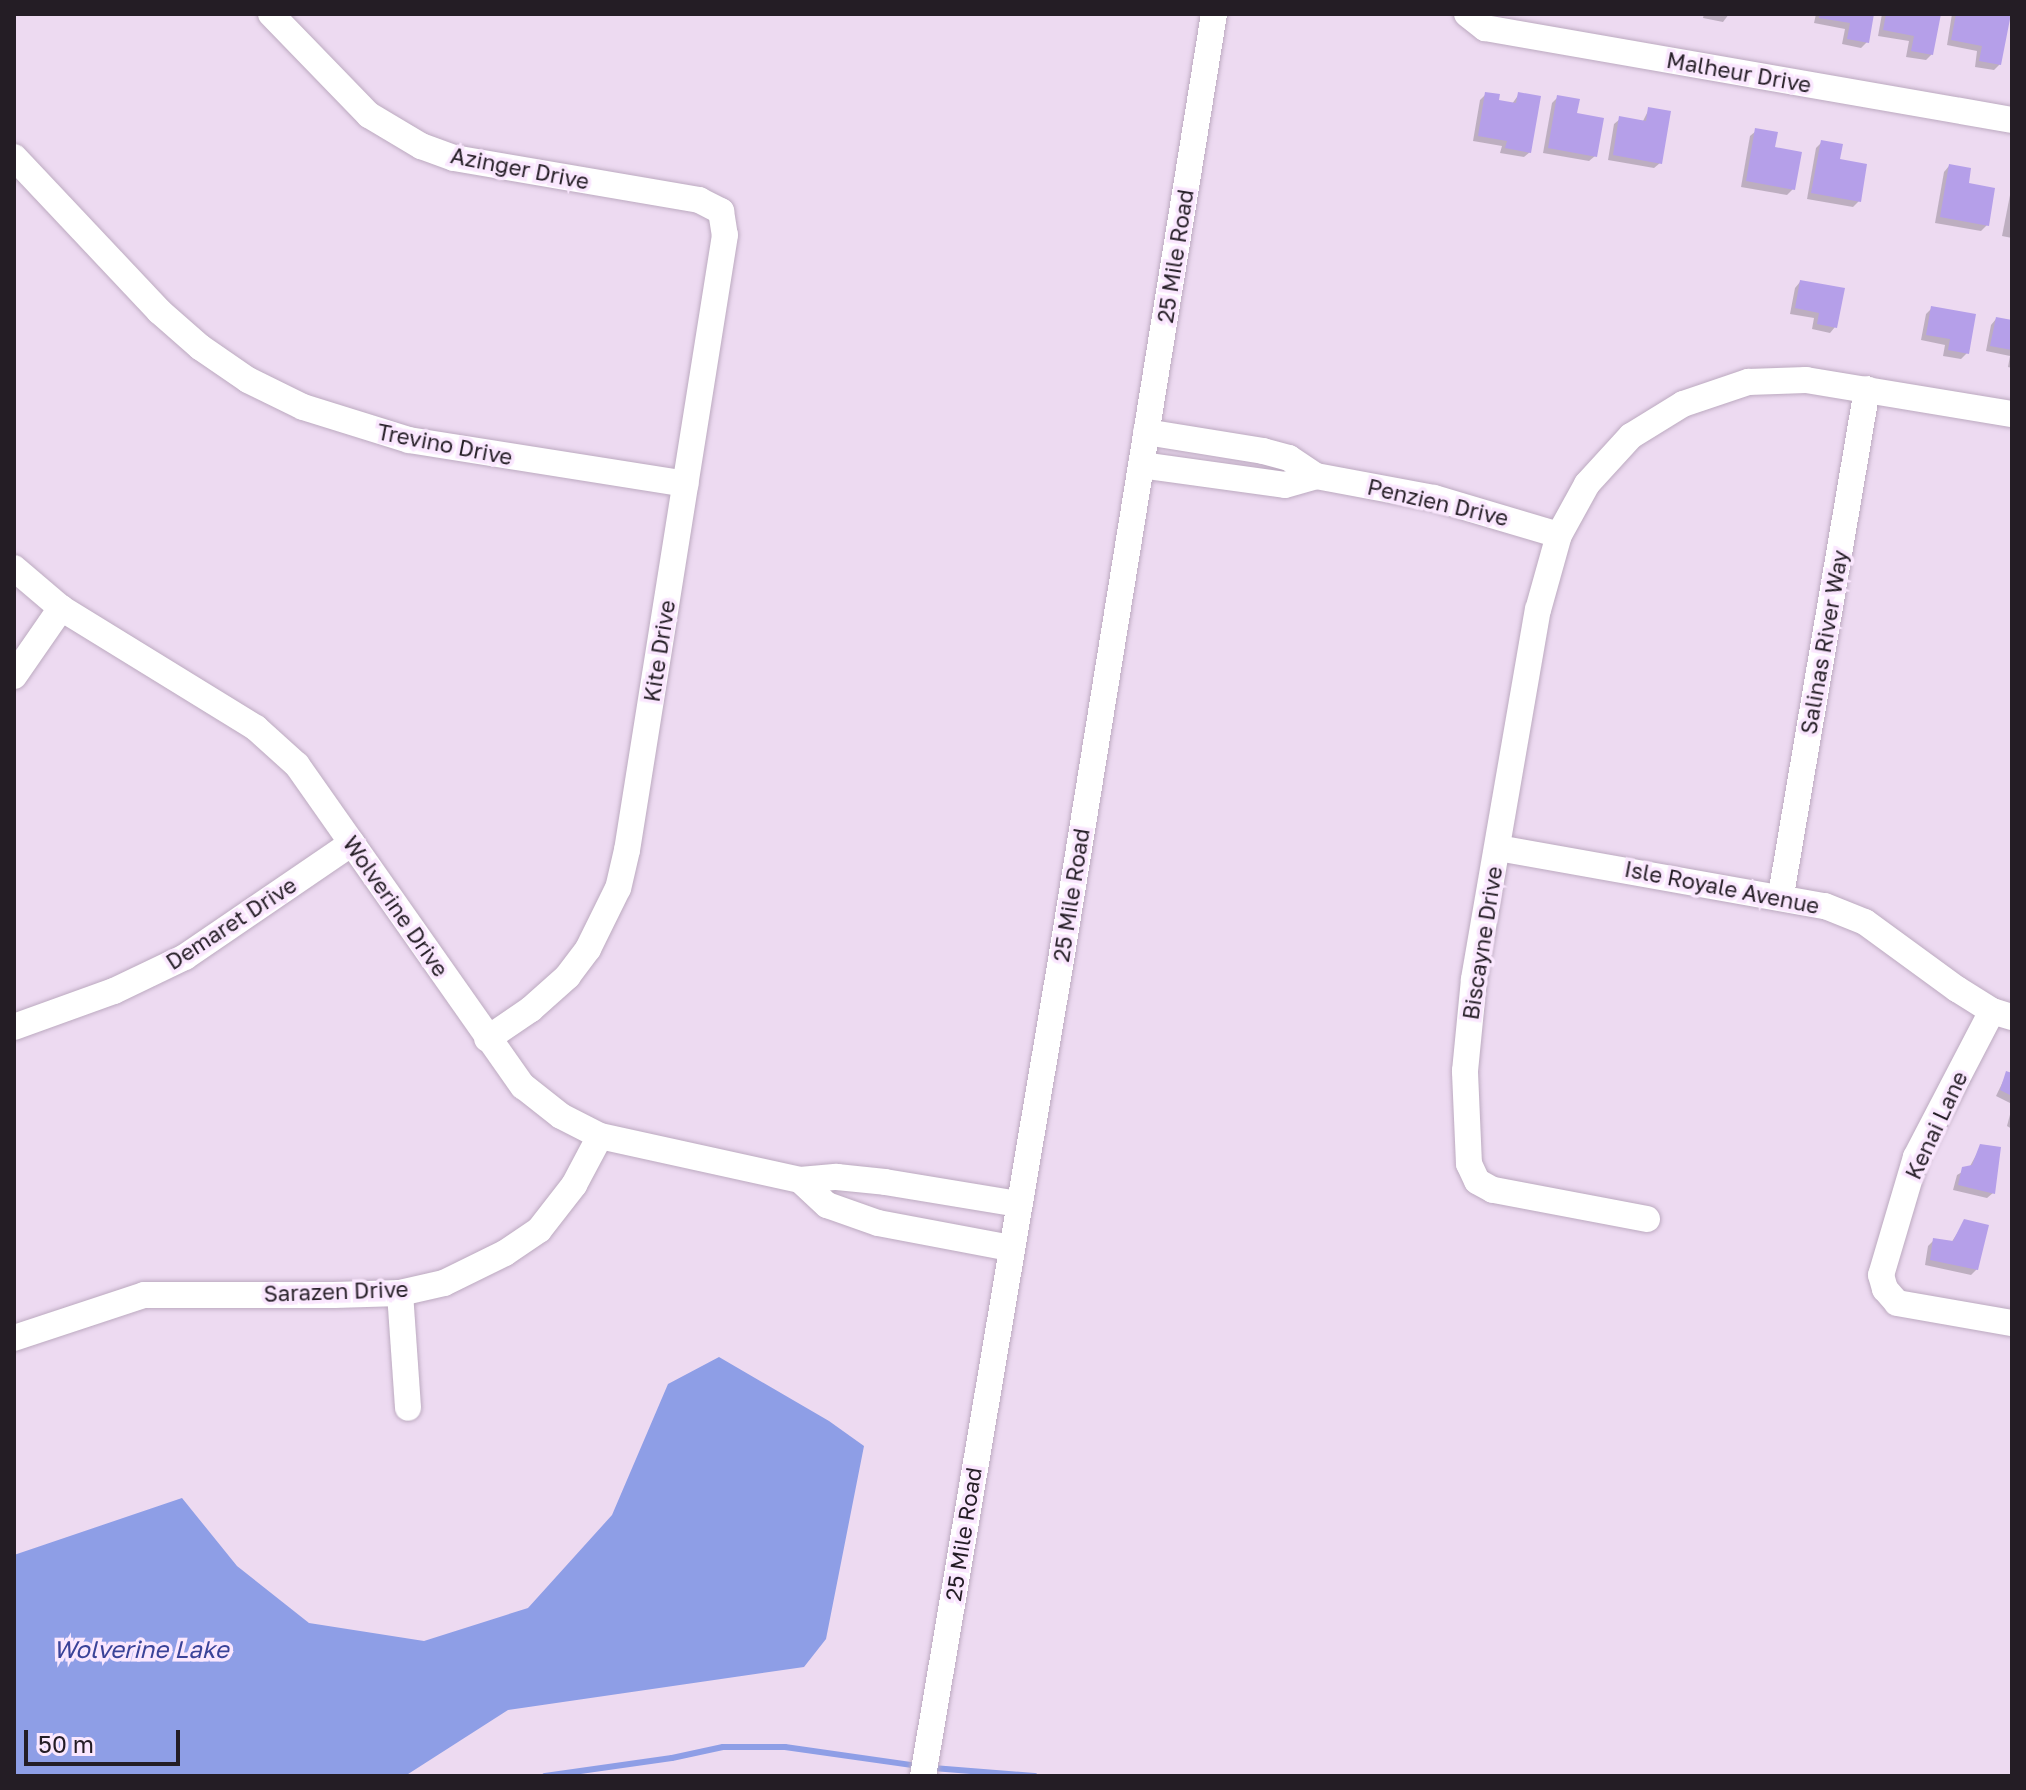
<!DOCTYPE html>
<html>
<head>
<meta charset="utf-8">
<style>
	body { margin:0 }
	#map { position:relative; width:2026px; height:1790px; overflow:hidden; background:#eddaf1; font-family:"Golos Text",sans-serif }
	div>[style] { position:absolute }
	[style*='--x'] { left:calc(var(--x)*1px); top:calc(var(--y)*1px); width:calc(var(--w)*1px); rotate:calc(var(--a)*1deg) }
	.water>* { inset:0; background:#8e9ee6 }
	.shadow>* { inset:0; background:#0003 }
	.stream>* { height:6px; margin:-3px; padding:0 3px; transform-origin:3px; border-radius:3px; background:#8e9ee6 }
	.building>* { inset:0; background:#b59fe9 }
	.roads { filter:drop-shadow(0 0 2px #bcaac0) drop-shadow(0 0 2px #bcaac0) }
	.minor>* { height:26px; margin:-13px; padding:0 13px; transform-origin:13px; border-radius:13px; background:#fff }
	span { translate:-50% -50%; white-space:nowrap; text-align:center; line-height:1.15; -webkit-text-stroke:7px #fae7fe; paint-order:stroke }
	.street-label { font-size:22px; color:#241d25 }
	.water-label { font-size:24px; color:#3a4398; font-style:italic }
	.frame { position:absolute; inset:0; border:16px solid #241d25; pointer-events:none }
	.scale { position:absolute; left:24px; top:1730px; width:156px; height:36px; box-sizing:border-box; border:4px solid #241d25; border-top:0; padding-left:10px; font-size:24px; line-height:28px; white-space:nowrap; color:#241d25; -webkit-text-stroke:6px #fae7fe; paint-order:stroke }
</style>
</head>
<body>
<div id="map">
	<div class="water">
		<div style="clip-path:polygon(719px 1357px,829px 1421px,864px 1446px,826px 1639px,804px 1667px,508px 1710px,405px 1776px,14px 1776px,14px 1555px,182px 1498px,237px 1566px,309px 1623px,424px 1641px,528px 1608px,612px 1515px,668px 1384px)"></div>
	</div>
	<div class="shadow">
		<div style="clip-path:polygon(1704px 14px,1729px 14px,1723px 22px,1703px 18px)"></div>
		<div style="clip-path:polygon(1816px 14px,1872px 14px,1867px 42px,1861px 48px,1842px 44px,1845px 29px,1814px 23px)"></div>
		<div style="clip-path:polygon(1882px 14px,1939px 14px,1932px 54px,1926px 60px,1906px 57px,1909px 41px,1878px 36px)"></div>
		<div style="clip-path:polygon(1952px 14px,2009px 14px,2000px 64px,1994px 70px,1975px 67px,1977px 51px,1947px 45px)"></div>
		<div style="clip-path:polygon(1486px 94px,1497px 101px,1512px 104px,1519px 94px,1530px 152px,1524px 157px,1500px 153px,1502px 146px,1473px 141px,1480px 100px)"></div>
		<div style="clip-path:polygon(1558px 97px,1574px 115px,1595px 156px,1589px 161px,1543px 153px,1552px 103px)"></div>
		<div style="clip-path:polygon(1649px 109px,1660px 163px,1654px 168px,1608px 160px,1614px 124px,1620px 119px,1642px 123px)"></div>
		<div style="clip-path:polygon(1756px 131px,1773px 149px,1793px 189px,1787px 195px,1741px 187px,1750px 136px)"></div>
		<div style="clip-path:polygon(1822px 142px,1859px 201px,1853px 207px,1807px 199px,1816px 148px)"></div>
		<div style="clip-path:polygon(1949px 166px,1987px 225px,1981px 231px,1935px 223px,1944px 172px)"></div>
		<div style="clip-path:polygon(2012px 185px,2012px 238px,2002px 236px)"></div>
		<div style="clip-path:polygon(1800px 282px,1835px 327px,1830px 333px,1812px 329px,1814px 318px,1790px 314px,1795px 288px)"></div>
		<div style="clip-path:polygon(1932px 308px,1967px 353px,1961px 359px,1943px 356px,1945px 345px,1921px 340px,1926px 314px)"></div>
		<div style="clip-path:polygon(1996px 319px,2012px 322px,2012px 368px,2008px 367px,2010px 356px,1986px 351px,1991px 325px)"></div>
		<div style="clip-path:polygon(2007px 1073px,2012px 1075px,2012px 1104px,1996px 1096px)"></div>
		<div style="clip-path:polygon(2012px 1107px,2012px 1129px,2007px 1126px)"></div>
		<div style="clip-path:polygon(1981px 1146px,1993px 1193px,1987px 1198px,1953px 1190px,1957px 1175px,1969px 1168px)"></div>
		<div style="clip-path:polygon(1965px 1221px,1977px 1269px,1971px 1275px,1925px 1265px,1928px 1246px,1934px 1240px,1951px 1243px)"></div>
	</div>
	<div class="stream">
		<div style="--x:933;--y:1768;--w:102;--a:4.5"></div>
		<div style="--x:545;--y:1776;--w:128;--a:-8.1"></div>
		<div style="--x:672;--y:1758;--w:52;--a:-12.2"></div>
		<div style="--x:723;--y:1747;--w:62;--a:0"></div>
		<div style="--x:785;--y:1747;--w:134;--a:8.1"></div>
	</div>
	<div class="building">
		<div style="clip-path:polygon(1819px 14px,1874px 14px,1869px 43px,1847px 39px,1850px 23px,1819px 18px)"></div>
		<div style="clip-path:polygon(1886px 14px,1941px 14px,1933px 55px,1911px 51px,1914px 36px,1883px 30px)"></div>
		<div style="clip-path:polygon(1956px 14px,2011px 14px,2001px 65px,1979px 61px,1982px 46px,1951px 40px)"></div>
		<div style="clip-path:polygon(1485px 92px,1500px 94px,1499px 100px,1516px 103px,1518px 92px,1541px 96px,1531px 153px,1505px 148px,1507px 141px,1478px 136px)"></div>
		<div style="clip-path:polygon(1557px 95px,1580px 99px,1577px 113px,1604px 118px,1597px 157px,1548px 148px)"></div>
		<div style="clip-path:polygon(1648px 107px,1671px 111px,1662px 164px,1613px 155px,1619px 116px,1646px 121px)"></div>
		<div style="clip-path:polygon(1755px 128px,1778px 132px,1775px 147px,1802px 152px,1795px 190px,1746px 181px)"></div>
		<div style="clip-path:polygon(1821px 140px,1843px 144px,1840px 159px,1867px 164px,1861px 202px,1811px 193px)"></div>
		<div style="clip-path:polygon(1949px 164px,1971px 168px,1969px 183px,1995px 188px,1989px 226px,1940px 217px)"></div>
		<div style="clip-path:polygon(1800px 280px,1845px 288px,1837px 328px,1817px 324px,1819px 313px,1795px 308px)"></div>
		<div style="clip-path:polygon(1931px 306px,1976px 314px,1969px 354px,1948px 350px,1950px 339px,1926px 335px)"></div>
		<div style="clip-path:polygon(1996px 317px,2012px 320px,2012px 350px,1990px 346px)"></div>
		<div style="clip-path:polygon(2006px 1071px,2012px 1073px,2012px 1096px,2000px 1090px)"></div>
		<div style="clip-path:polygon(1980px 1144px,2001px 1147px,1995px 1194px,1958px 1185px,1962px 1167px,1972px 1165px)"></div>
		<div style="clip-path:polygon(1964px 1219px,1989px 1225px,1978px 1270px,1930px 1260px,1933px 1238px,1953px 1241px)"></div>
	</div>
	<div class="roads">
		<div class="minor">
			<div style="--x:271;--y:14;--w:141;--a:45.9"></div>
			<div style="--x:369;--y:115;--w:61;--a:30.8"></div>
			<div style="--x:421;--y:146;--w:35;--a:20"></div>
			<div style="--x:454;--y:158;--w:249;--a:9.7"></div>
			<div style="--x:699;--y:200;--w:25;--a:27"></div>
			<div style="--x:721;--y:211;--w:24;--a:81"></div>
			<div style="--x:725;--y:235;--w:623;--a:99.05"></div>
			<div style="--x:627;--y:850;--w:39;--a:103"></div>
			<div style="--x:618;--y:888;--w:68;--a:116.2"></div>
			<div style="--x:588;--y:949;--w:34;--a:127"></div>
			<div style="--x:568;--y:976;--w:50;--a:138.3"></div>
			<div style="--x:531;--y:1009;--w:53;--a:145.7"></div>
			<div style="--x:1467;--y:14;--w:23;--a:38"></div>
			<div style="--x:1485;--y:28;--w:535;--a:9.9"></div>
			<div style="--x:14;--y:157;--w:212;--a:46.7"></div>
			<div style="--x:159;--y:311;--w:55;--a:41.3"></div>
			<div style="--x:200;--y:347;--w:58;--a:34.5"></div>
			<div style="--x:248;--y:380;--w:61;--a:26.1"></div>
			<div style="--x:303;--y:407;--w:111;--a:17.3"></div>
			<div style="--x:409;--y:440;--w:280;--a:9"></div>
			<div style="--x:1146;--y:432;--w:119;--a:9.2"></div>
			<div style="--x:1263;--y:451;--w:27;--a:15"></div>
			<div style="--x:1289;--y:458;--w:32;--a:34"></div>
			<div style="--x:1316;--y:476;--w:120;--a:10.6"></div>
			<div style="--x:1434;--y:498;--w:130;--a:16.5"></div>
			<div style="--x:1141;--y:465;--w:145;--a:7.9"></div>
			<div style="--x:1285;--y:485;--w:32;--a:-16"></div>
			<div style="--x:14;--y:568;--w:62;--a:40.4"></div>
			<div style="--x:61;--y:608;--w:229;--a:31.6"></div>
			<div style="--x:256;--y:728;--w:55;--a:42.1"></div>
			<div style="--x:297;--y:765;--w:393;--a:54.9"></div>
			<div style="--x:523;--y:1086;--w:48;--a:38.3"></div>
			<div style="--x:561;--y:1116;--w:44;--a:27.1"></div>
			<div style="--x:600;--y:1136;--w:205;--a:12.4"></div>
			<div style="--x:800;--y:1180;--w:37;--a:-5"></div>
			<div style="--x:837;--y:1177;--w:48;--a:5.9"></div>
			<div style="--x:885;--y:1182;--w:135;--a:9.4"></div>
			<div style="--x:14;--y:676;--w:83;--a:-55.3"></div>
			<div style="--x:1498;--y:848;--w:332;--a:10.1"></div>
			<div style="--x:1825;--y:906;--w:43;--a:21.8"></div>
			<div style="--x:1865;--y:922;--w:114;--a:36.1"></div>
			<div style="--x:1957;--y:989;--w:41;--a:32.2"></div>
			<div style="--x:1992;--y:1011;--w:21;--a:17"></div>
			<div style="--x:1781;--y:895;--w:513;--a:-80.35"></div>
			<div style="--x:1992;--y:1011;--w:165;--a:117.5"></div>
			<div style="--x:1916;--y:1157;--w:123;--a:106.5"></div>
			<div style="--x:1881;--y:1275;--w:15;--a:74"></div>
			<div style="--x:1885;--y:1289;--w:18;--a:49"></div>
			<div style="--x:1897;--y:1303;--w:117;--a:9.9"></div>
			<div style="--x:14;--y:1027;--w:106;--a:-19.8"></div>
			<div style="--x:114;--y:991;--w:79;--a:-25.6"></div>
			<div style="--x:185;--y:957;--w:202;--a:-34.3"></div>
			<div style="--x:800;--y:1180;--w:37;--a:43"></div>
			<div style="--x:827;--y:1205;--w:54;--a:19.4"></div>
			<div style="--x:878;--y:1223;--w:134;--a:10.7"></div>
			<div style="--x:1647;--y:1219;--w:157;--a:-169.3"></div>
			<div style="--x:1493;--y:1190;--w:18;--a:-151"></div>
			<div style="--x:1477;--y:1181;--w:19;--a:-115"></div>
			<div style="--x:1469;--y:1164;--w:93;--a:-92.5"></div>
			<div style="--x:1465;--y:1071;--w:92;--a:-84.4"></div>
			<div style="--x:1474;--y:979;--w:375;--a:-80.2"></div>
			<div style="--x:1538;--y:610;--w:78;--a:-74.4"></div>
			<div style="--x:1559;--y:535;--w:58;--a:-61.2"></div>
			<div style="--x:1587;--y:484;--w:65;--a:-47.5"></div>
			<div style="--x:1631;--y:436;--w:61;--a:-31.6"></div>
			<div style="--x:1683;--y:404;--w:69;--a:-18.7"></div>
			<div style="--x:1748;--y:382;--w:58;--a:-2"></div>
			<div style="--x:1806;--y:380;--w:209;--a:9.4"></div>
			<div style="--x:400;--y:1293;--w:115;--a:86"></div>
			<div style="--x:14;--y:1338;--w:137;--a:-18.3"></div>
			<div style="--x:144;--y:1295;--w:190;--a:0"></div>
			<div style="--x:334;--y:1295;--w:66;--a:-1.7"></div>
			<div style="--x:400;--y:1293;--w:45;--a:-12.8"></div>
			<div style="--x:444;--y:1283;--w:68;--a:-26.2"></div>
			<div style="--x:505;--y:1253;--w:41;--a:-34.1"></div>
			<div style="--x:539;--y:1230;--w:57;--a:-52.1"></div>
			<div style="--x:574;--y:1185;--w:55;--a:-62"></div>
			<div style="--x:923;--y:1776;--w:822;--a:-80.4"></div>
			<div style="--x:1060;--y:966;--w:964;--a:-80.81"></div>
		</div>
	</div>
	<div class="street-label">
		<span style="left:1739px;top:72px;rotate:10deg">Malheur Drive</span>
		<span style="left:520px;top:168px;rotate:11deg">Azinger Drive</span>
		<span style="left:1175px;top:256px;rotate:-81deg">25 Mile Road</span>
		<span style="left:445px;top:444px;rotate:11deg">Trevino Drive</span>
		<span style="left:1438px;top:502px;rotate:13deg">Penzien Drive</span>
		<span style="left:1824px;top:642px;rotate:-80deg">Salinas River Way</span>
		<span style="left:659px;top:651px;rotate:-81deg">Kite Drive</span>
		<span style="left:1722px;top:887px;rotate:11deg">Isle Royale Avenue</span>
		<span style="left:1071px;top:895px;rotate:-81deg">25 Mile Road</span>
		<span style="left:396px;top:906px;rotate:55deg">Wolverine Drive</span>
		<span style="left:231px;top:923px;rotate:-33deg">Demaret Drive</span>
		<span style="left:1482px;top:943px;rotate:-81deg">Biscayne Drive</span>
		<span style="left:1936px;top:1125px;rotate:-65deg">Kenai Lane</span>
		<span style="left:336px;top:1291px;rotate:-2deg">Sarazen Drive</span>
		<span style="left:963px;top:1534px;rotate:-81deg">25 Mile Road</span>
	</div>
	<div class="water-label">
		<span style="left:141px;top:1649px">Wolverine Lake</span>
	</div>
	<div class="frame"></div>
	<div class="scale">50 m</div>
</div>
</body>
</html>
